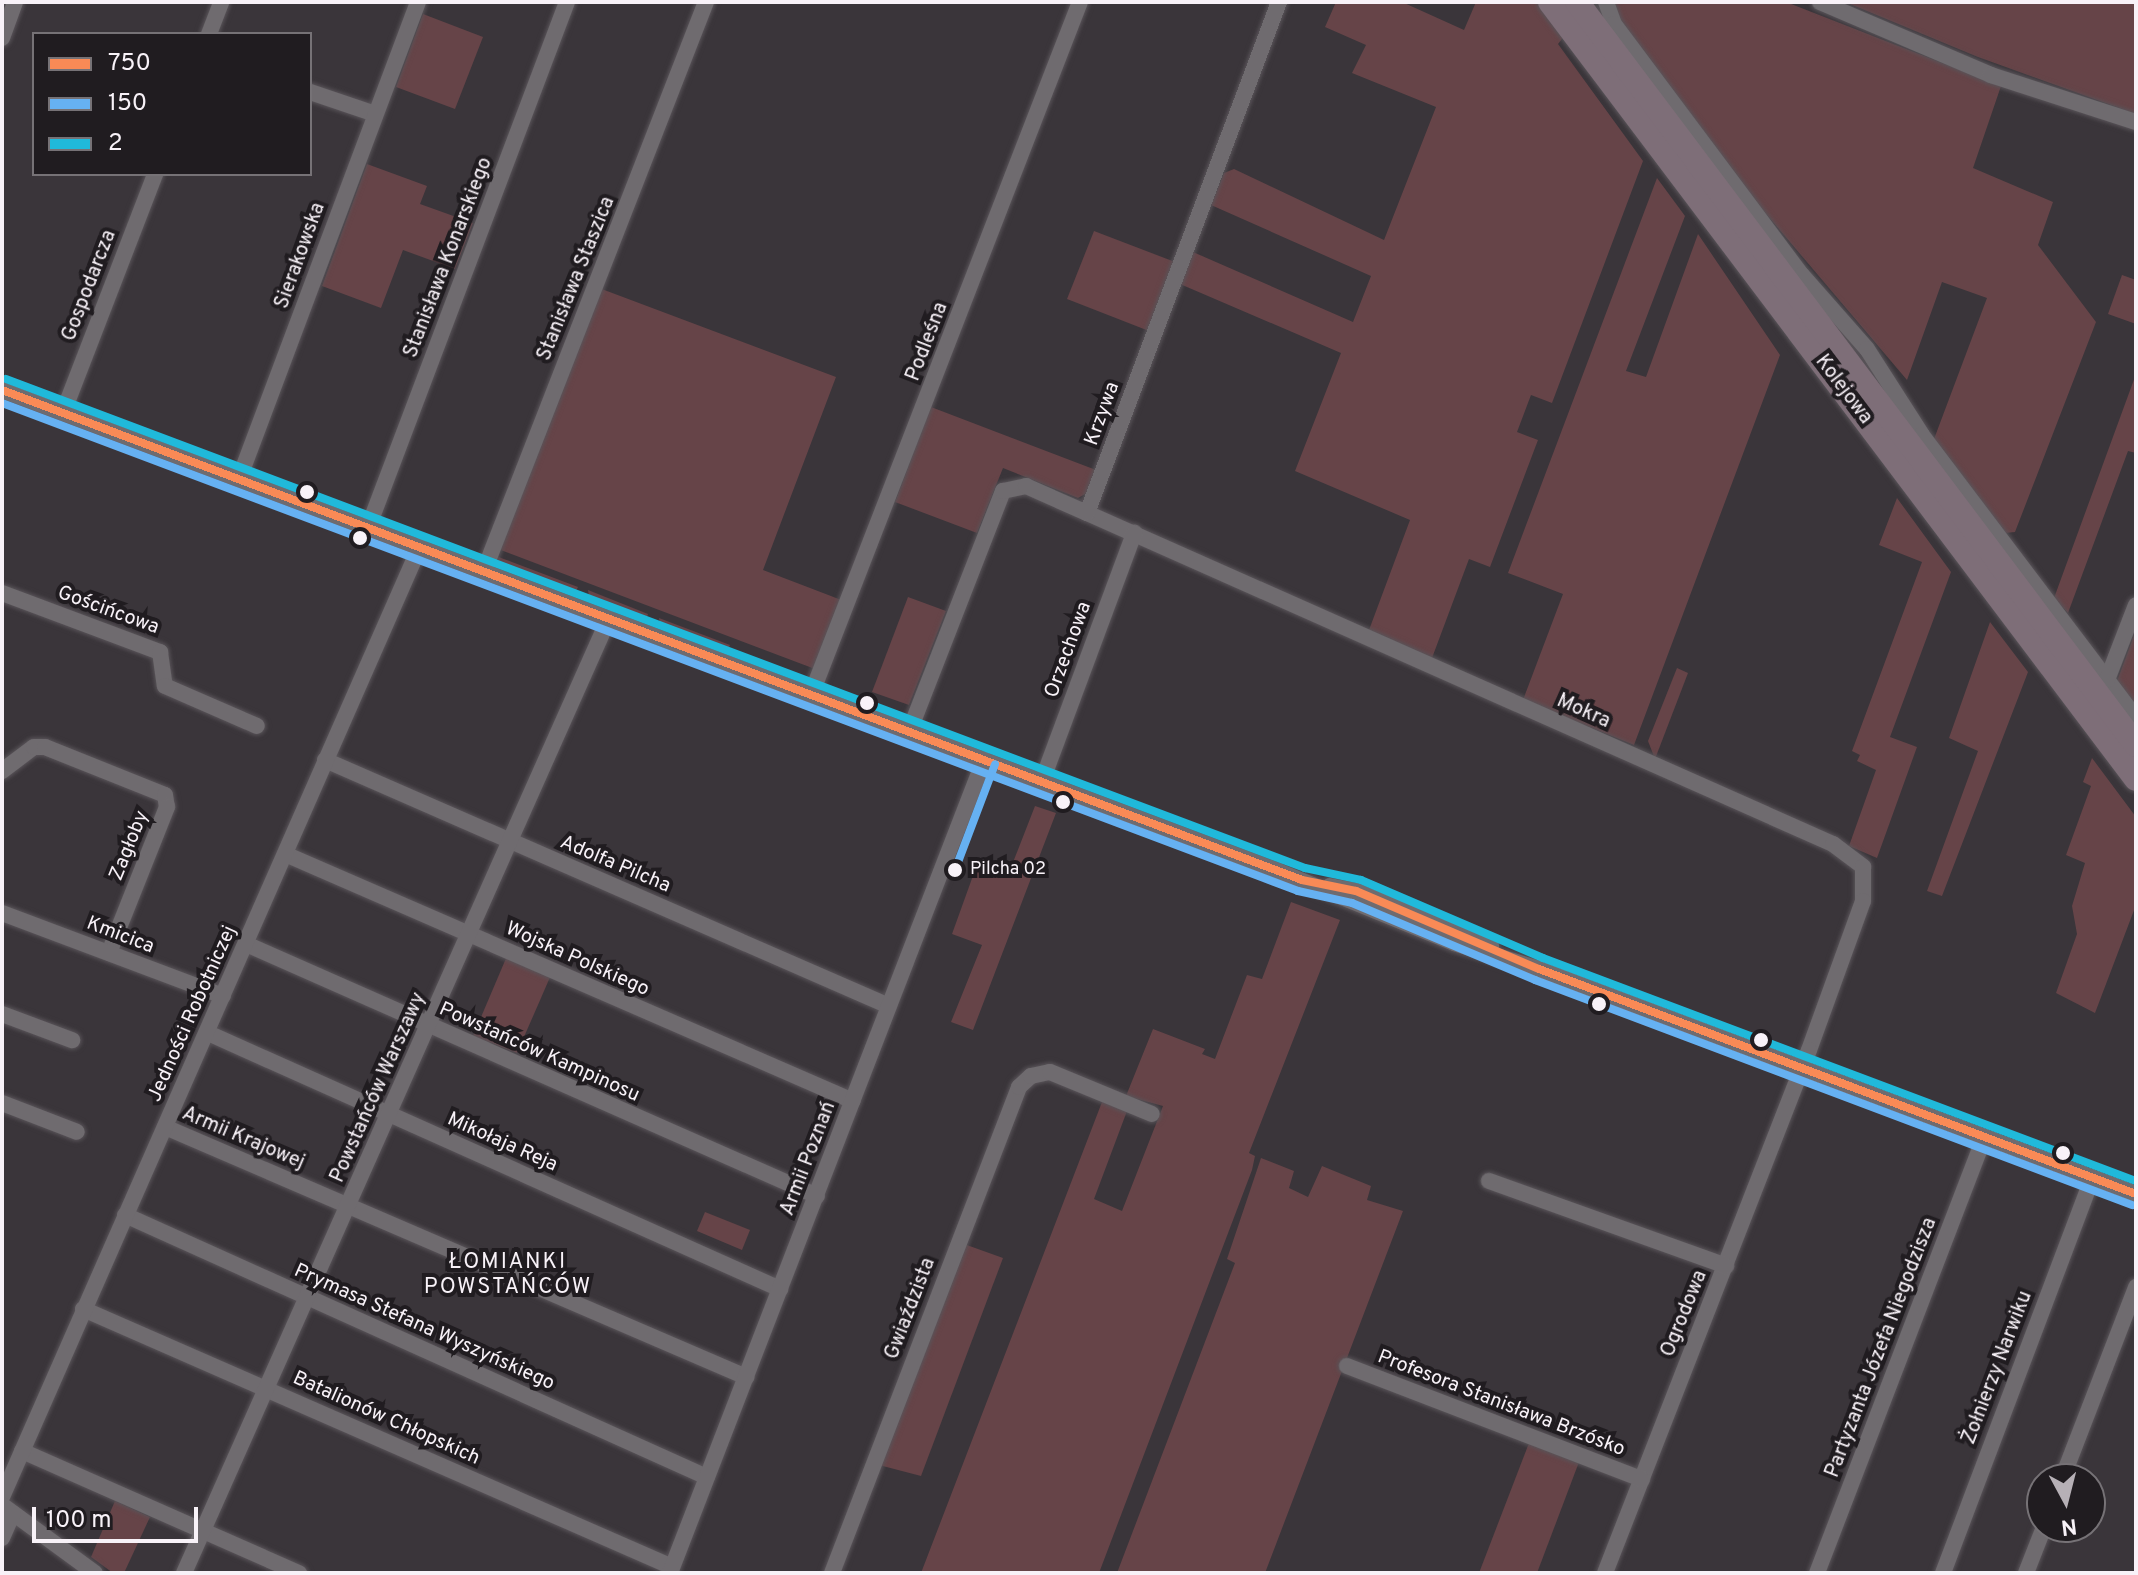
<!DOCTYPE html>
<html>
<head>
<meta charset="utf-8">
<style>
	body { margin:0 }
	#map { position:relative; width:2138px; height:1575px; overflow:hidden; background:#3a353a; font-family:Overpass,sans-serif }
	div>[style] { position:absolute }
	[style*='--x'] { left:calc(var(--x)*1px); top:calc(var(--y)*1px); width:calc(var(--w)*1px); rotate:calc(var(--a)*1deg) }
	.green>* { inset:0; background:#664448 }
	.roads { filter:drop-shadow(0 0 2px #595459) drop-shadow(0 0 2px #595459) }
	.minor>* { height:16px; margin:-8px; padding:0 8px; transform-origin:8px; border-radius:8px; background:#6f6b6f }
	.highway>* { height:24px; margin:-12px; padding:0 12px; transform-origin:12px; border-radius:12px; background:#7e6e78 }
	.bus-1>* { height:8px; margin:-4px; padding:0 4px; transform-origin:4px; border-radius:4px; background:#f98a56 }
	.bus-2>* { height:8px; margin:-4px; padding:0 4px; transform-origin:4px; border-radius:4px; background:#66b1f2 }
	.bus-3>* { height:8px; margin:-4px; padding:0 4px; transform-origin:4px; border-radius:4px; background:#20b9da }
	.dots>* { width:22px; height:22px; translate:-50% -50%; box-sizing:border-box; border:4px solid #201c20; border-radius:50% }
	span { translate:-50% -50%; white-space:nowrap; text-align:center; line-height:1.15; -webkit-text-stroke:8px #201c20; paint-order:stroke }
	.bus-label { font-size:18px; color:#f8f2f8 }
	.left { translate:0 -50%; text-align:left }
	.street-label { font-size:20px; color:#f8f2f8 }
	.neighbourhood-label { font-size:22px; color:#f8f2f8; letter-spacing:2px }
	.frame { position:absolute; inset:0; border:4px solid #f8f2f8; pointer-events:none }
	.legend { position:absolute; left:32px; top:32px; width:280px; height:144px; box-sizing:border-box; background:#201c20; border:2px solid #767276; margin:0; padding:10px 14px; list-style:none; font-size:24px; color:#f8f2f8 }
	.legend li { display:flex; align-items:center; gap:16px; height:40px }
	.legend b { width:40px; border:2px solid #767276 }
	.north { position:absolute; left:2026px; top:1463px; width:80px; height:80px; box-sizing:border-box; background:#201c20; border:2px solid #767276; border-radius:50%; rotate:173deg; font-size:22px; font-weight:700; line-height:32px; text-align:center; color:#f8f2f8 }
	.north::after { content:''; display:block; margin:auto; width:28px; height:36px; background:#b6b0b6; clip-path:polygon(50% 0,100% 100%,50% 72%,0 100%) }
	.scale { position:absolute; left:32px; top:1507px; width:166px; height:36px; box-sizing:border-box; border:4px solid #f8f2f8; border-top:0; padding-left:10px; font-size:24px; line-height:28px; white-space:nowrap; color:#f8f2f8; -webkit-text-stroke:6px #201c20; paint-order:stroke }
</style>
</head>
<body>
<div id="map">
	<div class="green">
		<div style="clip-path:polygon(1336px 2px,1402px 2px,1464px 30px,1476px 2px,1539px 2px,1565px 35px,1558px 44px,1643px 161px,1552px 403px,1531px 395px,1517px 432px,1538px 440px,1490px 567px,1469px 559px,1432px 658px,1369px 630px,1410px 520px,1295px 471px,1341px 353px,1180px 284px,1193px 252px,1353px 322px,1371px 276px,1211px 205px,1224px 173px,1234px 169px,1384px 240px,1436px 107px,1352px 73px,1366px 45px,1325px 27px)"></div>
		<div style="clip-path:polygon(1613px 2px,1786px 2px,2001px 86px,1973px 168px,2053px 202px,2038px 245px,2096px 322px,2015px 532px,2006px 533px,1934px 439px,1987px 298px,1942px 282px,1907px 380px,1756px 202px,1615px 13px)"></div>
		<div style="clip-path:polygon(1845px 2px,2136px 2px,2136px 114px,1978px 57px)"></div>
		<div style="clip-path:polygon(423px 14px,483px 37px,455px 109px,396px 87px)"></div>
		<div style="clip-path:polygon(367px 164px,427px 186px,420px 204px,473px 223px,455px 269px,403px 250px,381px 308px,322px 286px)"></div>
		<div style="clip-path:polygon(1657px 178px,1685px 216px,1626px 371px,1646px 377px,1698px 234px,1780px 355px,1634px 745px,1523px 700px,1563px 594px,1508px 573px)"></div>
		<div style="clip-path:polygon(1094px 231px,1175px 262px,1149px 331px,1067px 299px)"></div>
		<div style="clip-path:polygon(2122px 275px,2136px 280px,2136px 324px,2108px 314px)"></div>
		<div style="clip-path:polygon(599px 288px,836px 377px,763px 570px,844px 601px,815px 669px,498px 549px)"></div>
		<div style="clip-path:polygon(2136px 374px,2136px 453px,2128px 451px,2068px 613px,2054px 598px)"></div>
		<div style="clip-path:polygon(931px 407px,1096px 470px,1087px 493px,1078px 498px,1003px 468px,977px 533px,895px 502px)"></div>
		<div style="clip-path:polygon(1897px 498px,1951px 572px,1890px 737px,1917px 747px,1877px 858px,1849px 846px,1876px 770px,1857px 761px,1860px 755px,1852px 751px,1922px 562px,1879px 545px)"></div>
		<div style="clip-path:polygon(496px 556px,578px 587px,575px 593px,503px 569px)"></div>
		<div style="clip-path:polygon(588px 590px,648px 614px,646px 620px,640px 622px,590px 603px)"></div>
		<div style="clip-path:polygon(908px 597px,946px 611px,909px 705px,872px 692px)"></div>
		<div style="clip-path:polygon(659px 618px,730px 645px,726px 655px,661px 630px)"></div>
		<div style="clip-path:polygon(1990px 622px,2028px 672px,1942px 896px,1927px 891px,1978px 751px,1949px 738px)"></div>
		<div style="clip-path:polygon(2136px 630px,2136px 705px,2117px 681px)"></div>
		<div style="clip-path:polygon(1677px 668px,1688px 673px,1655px 759px,1648px 741px)"></div>
		<div style="clip-path:polygon(2092px 758px,2136px 817px,2136px 905px,2095px 1013px,2056px 993px,2077px 934px,2072px 906px,2085px 863px,2066px 855px,2091px 786px,2083px 782px)"></div>
		<div style="clip-path:polygon(1035px 806px,1056px 813px,973px 1030px,951px 1022px,982px 945px,952px 934px,979px 859px,1010px 870px)"></div>
		<div style="clip-path:polygon(1291px 902px,1340px 920px,1249px 1153px,1255px 1156px,1252px 1170px,1099px 1573px,921px 1573px,1102px 1102px,1127px 1111px,1094px 1199px,1122px 1211px,1163px 1106px,1126px 1096px,1153px 1029px,1205px 1049px,1202px 1054px,1215px 1059px,1247px 975px,1262px 979px)"></div>
		<div style="clip-path:polygon(507px 956px,551px 975px,517px 1053px,473px 1036px)"></div>
		<div style="clip-path:polygon(1261px 1158px,1294px 1171px,1289px 1188px,1308px 1197px,1322px 1166px,1371px 1186px,1367px 1200px,1403px 1211px,1265px 1573px,1117px 1573px,1235px 1263px,1227px 1259px)"></div>
		<div style="clip-path:polygon(705px 1212px,750px 1230px,742px 1250px,697px 1231px)"></div>
		<div style="clip-path:polygon(964px 1244px,1003px 1258px,921px 1476px,879px 1465px)"></div>
		<div style="clip-path:polygon(1529px 1443px,1579px 1462px,1537px 1573px,1479px 1573px)"></div>
		<div style="clip-path:polygon(115px 1501px,150px 1517px,124px 1573px,113px 1573px,91px 1557px)"></div>
	</div>
	<div class="roads">
		<div class="minor">
			<div style="--x:1606;--y:2;--w:23;--a:70"></div>
			<div style="--x:1614;--y:24;--w:314;--a:53.2"></div>
			<div style="--x:1802;--y:275;--w:98;--a:48.7"></div>
			<div style="--x:1867;--y:349;--w:102;--a:57.4"></div>
			<div style="--x:1922;--y:435;--w:355;--a:52.9"></div>
			<div style="--x:1820;--y:2;--w:186;--a:23.1"></div>
			<div style="--x:1991;--y:75;--w:152;--a:18"></div>
			<div style="--x:209;--y:34;--w:34;--a:-69"></div>
			<div style="--x:2;--y:38;--w:38;--a:-70"></div>
			<div style="--x:310;--y:92;--w:69;--a:18.7"></div>
			<div style="--x:2;--y:390;--w:1364;--a:20.65"></div>
			<div style="--x:1278;--y:871;--w:190;--a:22.2"></div>
			<div style="--x:1454;--y:943;--w:89;--a:17"></div>
			<div style="--x:1539;--y:969;--w:638;--a:20.65"></div>
			<div style="--x:63;--y:413;--w:256;--a:-68.9"></div>
			<div style="--x:239;--y:479;--w:509;--a:-69.43"></div>
			<div style="--x:1087;--y:513;--w:816;--a:23.93"></div>
			<div style="--x:1833;--y:844;--w:38;--a:37"></div>
			<div style="--x:1863;--y:867;--w:34;--a:90"></div>
			<div style="--x:1863;--y:901;--w:158;--a:109.9"></div>
			<div style="--x:1809;--y:1050;--w:561;--a:111.31"></div>
			<div style="--x:368;--y:528;--w:562;--a:-69.28"></div>
			<div style="--x:484;--y:571;--w:611;--a:-68.69"></div>
			<div style="--x:2;--y:593;--w:169;--a:20.5"></div>
			<div style="--x:160;--y:652;--w:34;--a:82"></div>
			<div style="--x:165;--y:686;--w:100;--a:23.5"></div>
			<div style="--x:2107;--y:680;--w:80;--a:-68.9"></div>
			<div style="--x:811;--y:695;--w:743;--a:-68.79"></div>
			<div style="--x:909;--y:732;--w:259;--a:-68.7"></div>
			<div style="--x:1003;--y:491;--w:24;--a:-12"></div>
			<div style="--x:1026;--y:486;--w:67;--a:23.9"></div>
			<div style="--x:1087;--y:513;--w:546;--a:-69.41"></div>
			<div style="--x:325;--y:760;--w:615;--a:23.57"></div>
			<div style="--x:2;--y:771;--w:40;--a:-37"></div>
			<div style="--x:34;--y:747;--w:11;--a:0"></div>
			<div style="--x:45;--y:747;--w:129;--a:21.8"></div>
			<div style="--x:165;--y:795;--w:12;--a:81"></div>
			<div style="--x:167;--y:807;--w:157;--a:111.7"></div>
			<div style="--x:1042;--y:781;--w:265;--a:-69.6"></div>
			<div style="--x:285;--y:854;--w:619;--a:23.5"></div>
			<div style="--x:1330;--y:886;--w:26;--a:11"></div>
			<div style="--x:1356;--y:891;--w:146;--a:22.2"></div>
			<div style="--x:2;--y:913;--w:236;--a:20.6"></div>
			<div style="--x:246;--y:944;--w:624;--a:23.81"></div>
			<div style="--x:2;--y:1014;--w:75;--a:20.4"></div>
			<div style="--x:208;--y:1033;--w:627;--a:24.11"></div>
			<div style="--x:2;--y:1103;--w:80;--a:21.1"></div>
			<div style="--x:165;--y:1127;--w:633;--a:23.28"></div>
			<div style="--x:1489;--y:1181;--w:252;--a:19.7"></div>
			<div style="--x:125;--y:1215;--w:638;--a:24.24"></div>
			<div style="--x:83;--y:1309;--w:643;--a:23.65"></div>
			<div style="--x:1347;--y:1366;--w:316;--a:21"></div>
			<div style="--x:22;--y:1451;--w:303;--a:23.8"></div>
			<div style="--x:2062;--y:1479;--w:206;--a:-68.9"></div>
			<div style="--x:2;--y:1497;--w:1039;--a:-66.27"></div>
			<div style="--x:2;--y:1505;--w:115;--a:36.2"></div>
			<div style="--x:2;--y:1538;--w:27;--a:-66"></div>
			<div style="--x:184;--y:1573;--w:1045;--a:-66.01"></div>
			<div style="--x:670;--y:1573;--w:872;--a:-68.88"></div>
			<div style="--x:832;--y:1573;--w:521;--a:-68.95"></div>
			<div style="--x:1019;--y:1087;--w:16;--a:-43"></div>
			<div style="--x:1031;--y:1076;--w:19;--a:-12"></div>
			<div style="--x:1050;--y:1072;--w:110;--a:22.4"></div>
			<div style="--x:1817;--y:1573;--w:467;--a:-69"></div>
			<div style="--x:1943;--y:1573;--w:422;--a:-69.3"></div>
			<div style="--x:2026;--y:1573;--w:49;--a:-68.6"></div>
		</div>
		<div class="highway">
			<div style="--x:1550;--y:2;--w:973;--a:52.98"></div>
			<div style="--x:1577;--y:2;--w:930;--a:53.04"></div>
		</div>
	</div>
	<div class="bus-1">
		<div style="--x:2;--y:390;--w:1389;--a:20.65"></div>
		<div style="--x:1302;--y:880;--w:55;--a:11.5"></div>
		<div style="--x:1356;--y:891;--w:199;--a:23.1"></div>
		<div style="--x:1539;--y:969;--w:638;--a:20.65"></div>
	</div>
	<div class="bus-2">
		<div style="--x:2;--y:403;--w:1385;--a:20.63"></div>
		<div style="--x:1298;--y:891;--w:55;--a:12.5"></div>
		<div style="--x:1352;--y:903;--w:199;--a:22.8"></div>
		<div style="--x:1535;--y:980;--w:638;--a:20.65"></div>
		<div style="--x:955;--y:870;--w:113;--a:-69.3"></div>
	</div>
	<div class="bus-3">
		<div style="--x:6;--y:379;--w:1388;--a:20.63"></div>
		<div style="--x:1305;--y:868;--w:57;--a:12.1"></div>
		<div style="--x:1361;--y:880;--w:198;--a:23.2"></div>
		<div style="--x:1543;--y:958;--w:634;--a:20.61"></div>
	</div>
	<div class="dots">
		<div style="left:307px;top:492px;background:#f8f2f8"></div>
		<div style="left:360px;top:538px;background:#f8f2f8"></div>
		<div style="left:867px;top:703px;background:#f8f2f8"></div>
		<div style="left:1063px;top:802px;background:#f8f2f8"></div>
		<div style="left:955px;top:870px;background:#f8f2f8"></div>
		<div style="left:1599px;top:1004px;background:#f8f2f8"></div>
		<div style="left:1761px;top:1040px;background:#f8f2f8"></div>
		<div style="left:2063px;top:1153px;background:#f8f2f8"></div>
	</div>
	<div class="bus-label">
		<span class="left" style="left:970px;top:870px">Pilcha 02</span>
	</div>
	<div class="street-label">
		<span style="left:301px;top:256px;rotate:-70deg">Sierakowska</span>
		<span style="left:449px;top:258px;rotate:-69deg">Stanisława Konarskiego</span>
		<span style="left:577px;top:279px;rotate:-68deg">Stanisława Staszica</span>
		<span style="left:90px;top:286px;rotate:-69deg">Gospodarcza</span>
		<span style="left:928px;top:342px;rotate:-69deg">Podleśna</span>
		<span style="left:1843px;top:390px;rotate:53deg">Kolejowa</span>
		<span style="left:1103px;top:414px;rotate:-70deg">Krzywa</span>
		<span style="left:108px;top:611px;rotate:20deg">Gościńcowa</span>
		<span style="left:1069px;top:650px;rotate:-70deg">Orzechowa</span>
		<span style="left:1583px;top:712px;rotate:24deg">Mokra</span>
		<span style="left:130px;top:846px;rotate:-68deg">Zagłoby</span>
		<span style="left:615px;top:865px;rotate:23deg">Adolfa Pilcha</span>
		<span style="left:120px;top:936px;rotate:21deg">Kmicica</span>
		<span style="left:577px;top:960px;rotate:24deg">Wojska Polskiego</span>
		<span style="left:193px;top:1014px;rotate:-66deg">Jedności Robotniczej</span>
		<span style="left:539px;top:1053px;rotate:24deg">Powstańców Kampinosu</span>
		<span style="left:379px;top:1088px;rotate:-66deg">Powstańców Warszawy</span>
		<span style="left:243px;top:1139px;rotate:23deg">Armii Krajowej</span>
		<span style="left:502px;top:1143px;rotate:24deg">Mikołaja Reja</span>
		<span style="left:809px;top:1159px;rotate:-69deg">Armii Poznań</span>
		<span style="left:911px;top:1309px;rotate:-69deg">Gwiaździsta</span>
		<span style="left:1685px;top:1314px;rotate:-68deg">Ogrodowa</span>
		<span style="left:424px;top:1328px;rotate:24deg">Prymasa Stefana Wyszyńskiego</span>
		<span style="left:1882px;top:1348px;rotate:-69deg">Partyzanta Józefa Niegodzisza</span>
		<span style="left:1998px;top:1368px;rotate:-69deg">Żołnierzy Narwiku</span>
		<span style="left:1501px;top:1404px;rotate:21deg">Profesora Stanisława Brzósko</span>
		<span style="left:386px;top:1419px;rotate:24deg">Batalionów Chłopskich</span>
	</div>
	<div class="neighbourhood-label">
		<span style="left:508px;top:1275px">ŁOMIANKI<br>POWSTAŃCÓW</span>
	</div>
	<div class="frame"></div>
	<ul class="legend">
	<li><b style="height:10px;background:#f98a56"></b>750</li>
	<li><b style="height:10px;background:#66b1f2"></b>150</li>
	<li><b style="height:10px;background:#20b9da"></b>2</li>
	</ul>
	<div class="north">N</div>
	<div class="scale">100 m</div>
</div>
</body>
</html>
